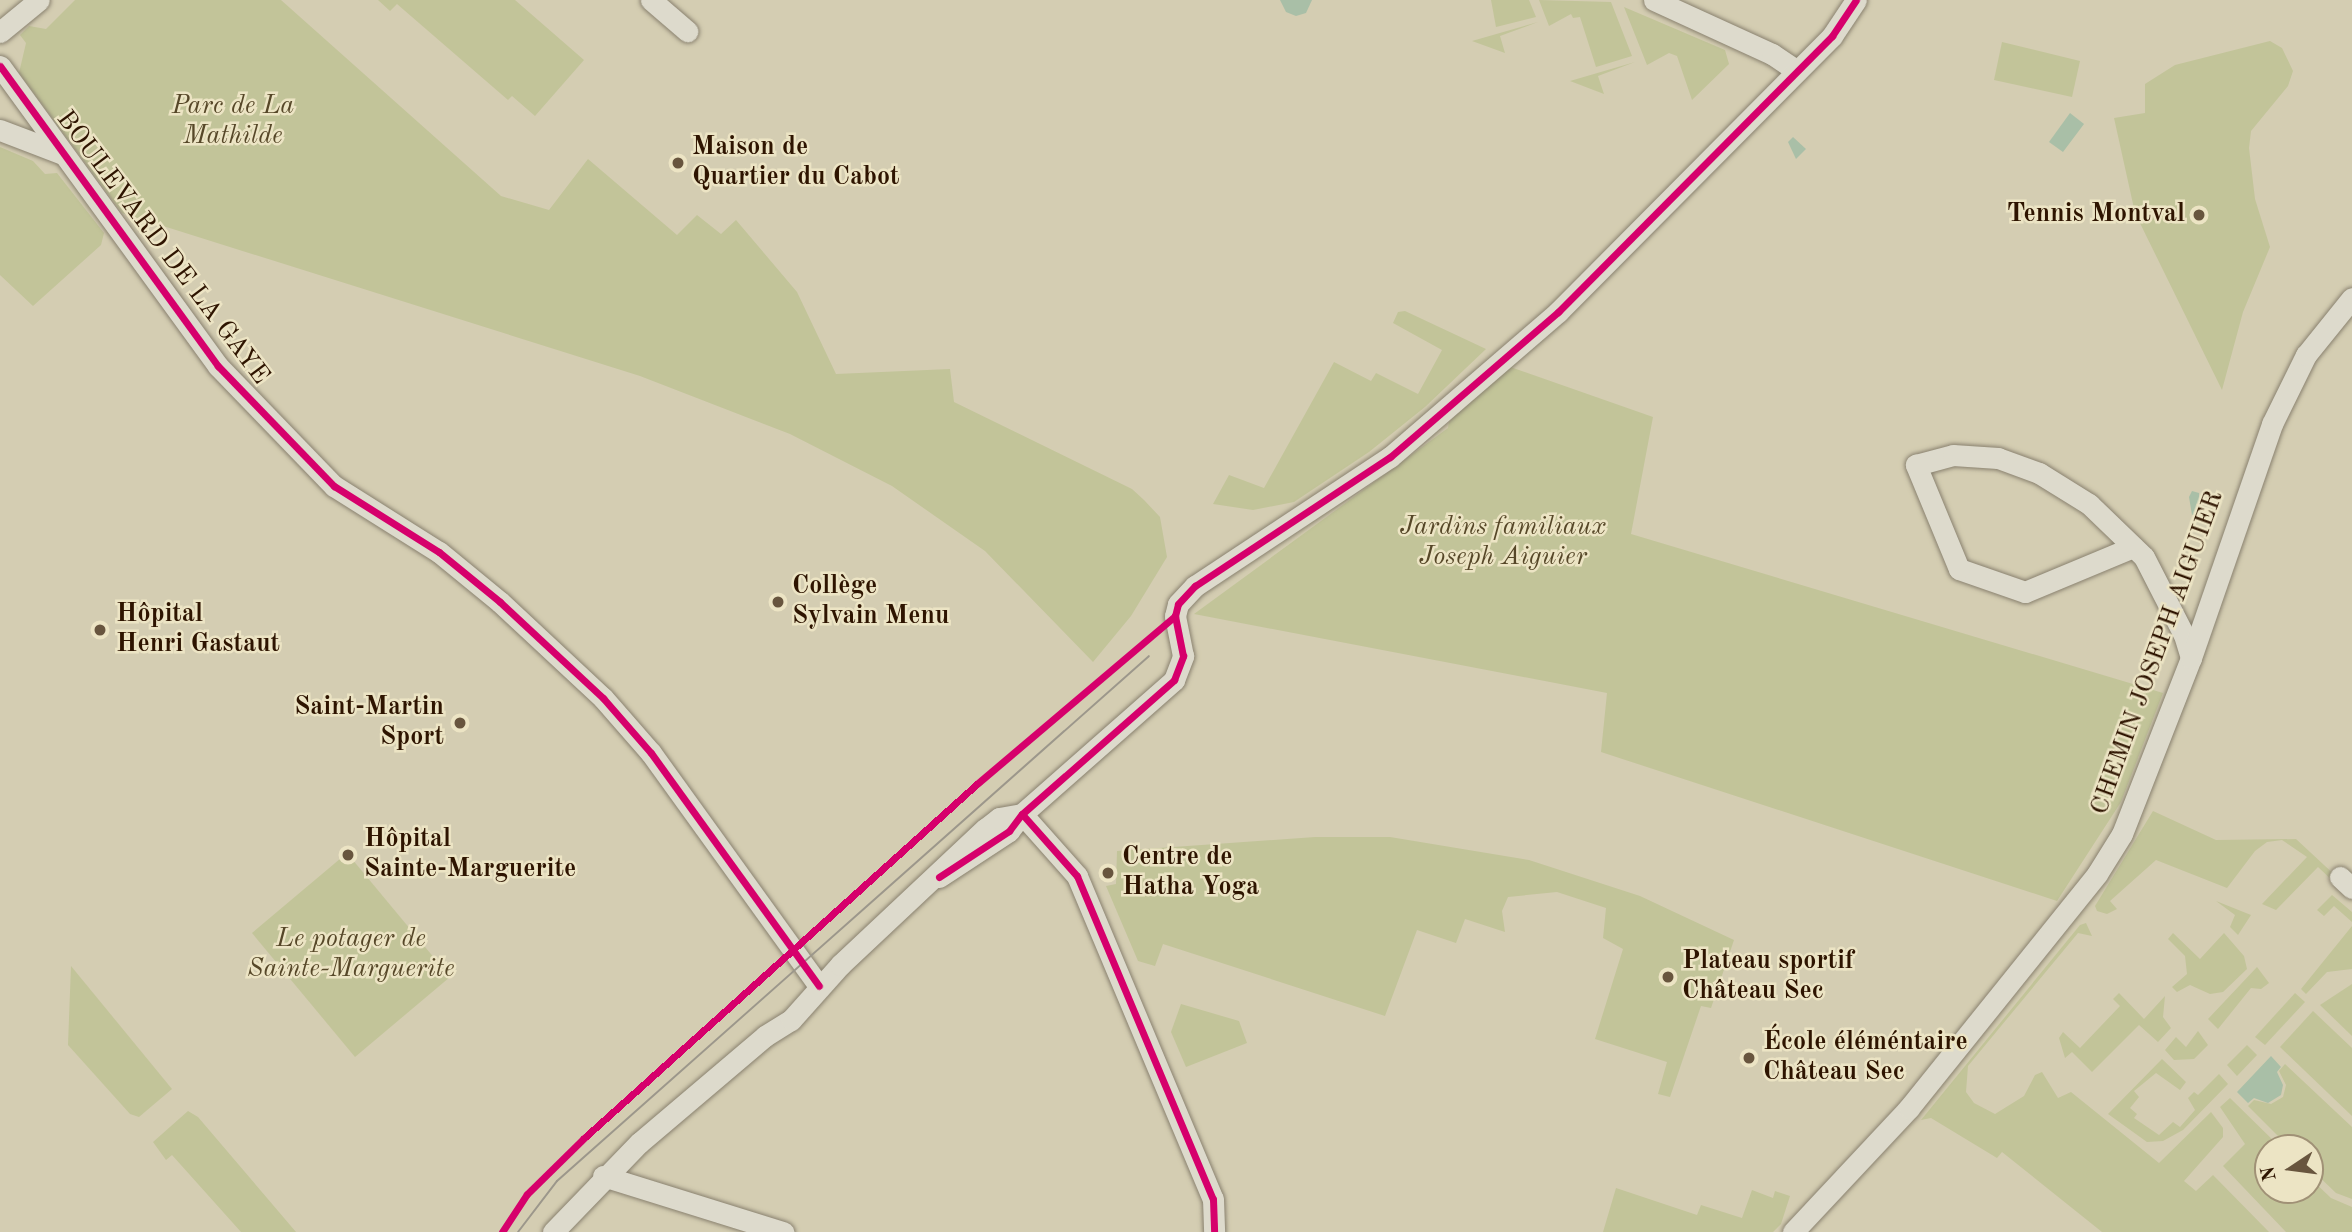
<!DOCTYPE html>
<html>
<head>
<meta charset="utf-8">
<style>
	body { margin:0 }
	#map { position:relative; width:2352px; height:1232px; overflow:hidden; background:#d4cdb2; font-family:"Old Standard TT",serif }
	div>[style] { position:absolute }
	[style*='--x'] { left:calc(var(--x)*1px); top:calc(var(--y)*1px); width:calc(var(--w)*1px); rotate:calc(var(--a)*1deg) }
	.green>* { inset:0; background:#c2c499 }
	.water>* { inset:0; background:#a9bfa7 }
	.roads { filter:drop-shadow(0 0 2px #89816f) drop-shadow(0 0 2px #89816f) }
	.minor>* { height:21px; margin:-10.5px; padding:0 10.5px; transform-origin:10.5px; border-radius:10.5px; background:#dddacc }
	.tram>* { height:2px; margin:-1px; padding:0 1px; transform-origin:1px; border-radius:1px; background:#9c978b }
	.cycleway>* { height:7px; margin:-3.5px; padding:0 3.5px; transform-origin:3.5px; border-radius:3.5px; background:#d6006c }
	.dots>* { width:19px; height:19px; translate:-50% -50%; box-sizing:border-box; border:4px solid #ece4c4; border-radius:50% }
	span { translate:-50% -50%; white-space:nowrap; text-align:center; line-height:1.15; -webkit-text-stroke:5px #ece4c4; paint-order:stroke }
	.park-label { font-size:26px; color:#564728; font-style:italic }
	.poi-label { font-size:26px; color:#2e1400; font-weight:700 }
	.left { translate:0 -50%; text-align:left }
	.right { translate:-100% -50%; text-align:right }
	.street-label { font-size:26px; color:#2e1400 }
	.north { position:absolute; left:2254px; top:1134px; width:70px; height:70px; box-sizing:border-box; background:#ece4c4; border:2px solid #a09176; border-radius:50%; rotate:257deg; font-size:19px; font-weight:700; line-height:28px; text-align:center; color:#2e1400 }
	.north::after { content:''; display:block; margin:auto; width:24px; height:32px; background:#68553e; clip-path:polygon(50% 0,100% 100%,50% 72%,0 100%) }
</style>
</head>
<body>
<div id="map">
	<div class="green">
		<div style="clip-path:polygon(75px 0,281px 0,501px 196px,549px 210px,588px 159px,677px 235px,697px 215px,721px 234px,736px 220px,797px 292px,836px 374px,950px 369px,954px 402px,1132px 489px,1144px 500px,1160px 517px,1167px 557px,1131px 616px,1093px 662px,985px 551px,892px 486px,790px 434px,640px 376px,122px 213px,19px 73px,26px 43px,20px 35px,29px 26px,46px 29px)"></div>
		<div style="clip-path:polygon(378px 0,515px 0,584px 60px,535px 116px,512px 96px,508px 100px,397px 4px,390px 11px)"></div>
		<div style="clip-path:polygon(1491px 0,1529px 0,1536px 17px,1496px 27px)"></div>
		<div style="clip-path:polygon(1539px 0,1611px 2px,1632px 56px,1596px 67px,1580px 17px,1573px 18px,1571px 14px,1549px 26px)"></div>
		<div style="clip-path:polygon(1624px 7px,1725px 50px,1729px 64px,1692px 100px,1677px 56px,1669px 53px,1647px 65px)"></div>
		<div style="clip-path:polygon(1538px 22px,1500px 36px,1505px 53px,1472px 41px)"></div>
		<div style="clip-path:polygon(2270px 41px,2282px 48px,2293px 71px,2288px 86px,2251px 131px,2249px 148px,2255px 199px,2270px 247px,2243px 312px,2222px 390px,2135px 213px,2114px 118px,2145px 113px,2145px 84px,2175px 65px)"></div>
		<div style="clip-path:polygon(2002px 42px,2080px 61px,2072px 97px,1994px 80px)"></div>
		<div style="clip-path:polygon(1635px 62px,1598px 76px,1604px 94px,1570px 81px)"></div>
		<div style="clip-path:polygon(0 147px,33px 161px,45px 174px,57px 173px,104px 233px,101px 245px,33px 306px,0 275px)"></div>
		<div style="clip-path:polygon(1405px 311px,1486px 349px,1425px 407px,1369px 452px,1294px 502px,1253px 510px,1213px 504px,1229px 475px,1264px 488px,1334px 362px,1371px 381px,1376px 373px,1418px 394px,1442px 350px,1393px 323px,1398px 312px)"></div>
		<div style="clip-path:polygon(1505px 365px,1653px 417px,1631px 534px,2163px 693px,2121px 802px,2057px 901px,1601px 752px,1607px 693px,1194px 614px,1448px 428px,1449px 422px)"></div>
		<div style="clip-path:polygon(2153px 811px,2216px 840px,2296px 839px,2352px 891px,2352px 899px,2318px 867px,2276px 910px,2262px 904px,2307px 857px,2282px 840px,2267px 842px,2255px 851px,2227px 888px,2156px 860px,2110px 901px,2117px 909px,2107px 914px,2097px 911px,2095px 906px)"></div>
		<div style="clip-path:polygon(1315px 837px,1390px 837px,1529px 860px,1640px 896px,1734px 940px,1711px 1008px,1701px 1006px,1670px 1097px,1658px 1094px,1667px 1062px,1595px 1039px,1623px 949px,1603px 938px,1606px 908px,1557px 892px,1508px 897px,1502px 911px,1505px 932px,1465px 919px,1456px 943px,1417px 930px,1385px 1016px,1163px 944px,1155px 966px,1138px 961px,1106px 886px,1116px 884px,1117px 851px)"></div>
		<div style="clip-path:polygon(347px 853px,450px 977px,355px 1057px,252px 933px)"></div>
		<div style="clip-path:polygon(2332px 895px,2352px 912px,2352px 922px,2334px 906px,2324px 916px,2317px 910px)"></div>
		<div style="clip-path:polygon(2216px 901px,2251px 915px,2238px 935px,2230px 927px,2235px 915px)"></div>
		<div style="clip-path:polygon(2086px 923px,2092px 936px,2078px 933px,1968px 1066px,1966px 1092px,1974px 1103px,1995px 1114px,2024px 1096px,2035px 1075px,2042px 1072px,2058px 1098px,2071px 1092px,2159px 1163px,2211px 1112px,2223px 1128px,2223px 1137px,2184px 1181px,2196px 1191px,2213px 1175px,2269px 1232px,2102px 1232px,2002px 1152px,1997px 1158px,1931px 1118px,1921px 1120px,2080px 925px)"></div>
		<div style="clip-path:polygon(2352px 926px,2352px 969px,2327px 972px,2306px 994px,2301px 989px)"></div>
		<div style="clip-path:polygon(2173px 933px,2200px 959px,2224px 933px,2244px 956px,2247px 969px,2223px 992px,2210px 994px,2190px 985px,2177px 992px,2172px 987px,2187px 974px,2185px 956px,2168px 939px)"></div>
		<div style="clip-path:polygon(71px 966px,172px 1089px,139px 1117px,130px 1114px,68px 1045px)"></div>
		<div style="clip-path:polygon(2257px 967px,2269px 983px,2261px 989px,2251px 988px,2218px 1029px,2208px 1019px)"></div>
		<div style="clip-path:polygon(2352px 984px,2352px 1036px,2320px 1005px)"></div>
		<div style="clip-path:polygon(2119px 993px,2144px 1019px,2165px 996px,2163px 1017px,2171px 1028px,2158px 1042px,2139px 1025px,2092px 1072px,2072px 1052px,2065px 1058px,2059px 1038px,2063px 1032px,2080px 1048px,2120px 1006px,2113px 999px)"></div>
		<div style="clip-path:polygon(2295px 993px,2305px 1002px,2265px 1045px,2255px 1037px)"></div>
		<div style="clip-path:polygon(1181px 1004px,1239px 1021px,1247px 1043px,1186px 1067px,1171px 1032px)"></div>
		<div style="clip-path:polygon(2313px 1011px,2352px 1048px,2352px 1116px,2280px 1047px)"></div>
		<div style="clip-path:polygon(2198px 1031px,2208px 1045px,2194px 1059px,2174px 1060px,2165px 1050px,2176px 1037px,2186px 1047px)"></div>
		<div style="clip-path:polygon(2247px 1045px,2257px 1055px,2237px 1076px,2227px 1065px)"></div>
		<div style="clip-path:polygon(2162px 1059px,2186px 1082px,2180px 1090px,2156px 1073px,2134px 1091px,2139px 1097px,2130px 1108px,2137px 1114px,2134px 1118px,2159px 1135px,2173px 1122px,2180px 1127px,2195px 1110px,2188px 1098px,2194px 1092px,2198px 1095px,2219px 1074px,2228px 1084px,2183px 1130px,2163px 1141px,2147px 1142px,2108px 1114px)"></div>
		<div style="clip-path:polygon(2285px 1064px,2352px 1127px,2352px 1199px,2336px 1193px,2310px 1168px,2310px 1148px,2290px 1148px,2248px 1106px,2254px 1100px,2271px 1104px,2283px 1097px,2286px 1085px,2279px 1071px)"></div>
		<div style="clip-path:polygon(2230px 1098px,2281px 1148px,2268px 1148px,2268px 1190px,2310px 1190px,2310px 1178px,2331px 1198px,2352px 1207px,2352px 1232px,2286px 1232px,2223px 1166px,2245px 1144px,2220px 1107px)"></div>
		<div style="clip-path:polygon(188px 1111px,198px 1117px,296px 1232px,241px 1232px,172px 1155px,166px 1160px,153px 1142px)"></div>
		<div style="clip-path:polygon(1616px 1188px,1697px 1215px,1701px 1205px,1742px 1218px,1752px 1190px,1773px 1198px,1775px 1191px,1790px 1196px,1781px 1224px,1773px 1232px,1603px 1232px)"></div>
	</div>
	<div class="water">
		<div style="clip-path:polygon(1280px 0,1312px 0,1306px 13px,1296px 16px,1286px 12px)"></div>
		<div style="clip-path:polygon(2070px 113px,2084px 124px,2063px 152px,2049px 142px)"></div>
		<div style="clip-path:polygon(1793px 137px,1806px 149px,1796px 159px,1788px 142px)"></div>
		<div style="clip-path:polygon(2192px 491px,2199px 493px,2200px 515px,2192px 515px,2189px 497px)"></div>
		<div style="clip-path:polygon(2271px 1056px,2281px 1067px,2277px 1072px,2283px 1085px,2281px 1095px,2268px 1103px,2254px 1098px,2248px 1103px,2237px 1092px)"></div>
	</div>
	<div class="roads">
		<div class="minor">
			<div style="--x:651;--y:0;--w:48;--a:40.7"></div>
			<div style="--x:1654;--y:0;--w:130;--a:24.6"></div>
			<div style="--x:1772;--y:54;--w:30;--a:34"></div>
			<div style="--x:0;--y:32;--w:50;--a:-39.4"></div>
			<div style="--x:0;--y:66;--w:371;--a:54"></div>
			<div style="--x:218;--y:366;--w:167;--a:46"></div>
			<div style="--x:334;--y:486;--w:124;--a:32.2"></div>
			<div style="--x:439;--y:552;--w:79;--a:39.3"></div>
			<div style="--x:500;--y:602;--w:141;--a:43"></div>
			<div style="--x:603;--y:698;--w:73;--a:48.9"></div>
			<div style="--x:651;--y:753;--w:287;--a:54.2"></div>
			<div style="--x:0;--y:130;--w:67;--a:20.9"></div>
			<div style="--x:2133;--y:547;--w:117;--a:157.4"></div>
			<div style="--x:2025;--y:592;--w:70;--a:-160.8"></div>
			<div style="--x:1959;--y:569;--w:113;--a:-112.5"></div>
			<div style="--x:1916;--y:465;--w:38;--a:-15"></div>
			<div style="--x:1953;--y:455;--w:45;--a:3.8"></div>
			<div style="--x:1998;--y:458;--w:44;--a:20.1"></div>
			<div style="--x:2039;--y:473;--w:59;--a:31.8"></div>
			<div style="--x:2089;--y:504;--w:76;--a:43.9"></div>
			<div style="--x:2144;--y:557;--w:88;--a:62.9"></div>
			<div style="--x:2184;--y:635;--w:24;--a:73"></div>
			<div style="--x:1022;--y:814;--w:83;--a:48.4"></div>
			<div style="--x:1077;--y:876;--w:350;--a:67.2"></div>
			<div style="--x:1213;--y:1199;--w:33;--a:88"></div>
			<div style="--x:939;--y:877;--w:84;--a:-33.3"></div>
			<div style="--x:1009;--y:831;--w:21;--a:-53"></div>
			<div style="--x:1022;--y:814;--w:203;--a:-41.4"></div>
			<div style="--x:1174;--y:680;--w:26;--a:-69"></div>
			<div style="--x:1183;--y:656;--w:41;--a:-101.3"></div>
			<div style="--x:1175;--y:616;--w:12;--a:-76"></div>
			<div style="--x:1178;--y:604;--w:25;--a:-47"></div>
			<div style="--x:1195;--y:586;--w:234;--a:-33.5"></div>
			<div style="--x:1390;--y:457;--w:222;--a:-40.8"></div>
			<div style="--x:1558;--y:312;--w:389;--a:-45.2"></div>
			<div style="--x:1832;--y:36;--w:43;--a:-56.3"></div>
			<div style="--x:2340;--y:877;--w:16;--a:43"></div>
			<div style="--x:603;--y:1176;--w:189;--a:17.3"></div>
			<div style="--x:553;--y:1232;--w:124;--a:-46"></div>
			<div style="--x:639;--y:1143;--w:165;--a:-40.3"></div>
			<div style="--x:765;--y:1036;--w:31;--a:-32"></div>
			<div style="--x:791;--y:1020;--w:74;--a:-48.3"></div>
			<div style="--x:840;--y:965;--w:199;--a:-43.2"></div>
			<div style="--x:985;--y:829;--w:18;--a:-38"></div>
			<div style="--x:999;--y:818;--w:23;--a:-10"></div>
			<div style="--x:1793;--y:1232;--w:170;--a:-46.9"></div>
			<div style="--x:1909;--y:1108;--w:300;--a:-51.2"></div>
			<div style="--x:2097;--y:874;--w:47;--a:-58"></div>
			<div style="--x:2122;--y:834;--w:189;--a:-68.6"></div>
			<div style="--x:2191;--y:658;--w:248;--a:-70.9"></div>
			<div style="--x:2272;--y:424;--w:77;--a:-63.8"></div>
			<div style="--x:2306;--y:355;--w:73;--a:-51.1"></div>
		</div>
	</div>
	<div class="tram">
		<div style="--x:518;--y:1232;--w:64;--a:-52.6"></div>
		<div style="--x:557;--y:1181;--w:791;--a:-41.57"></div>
	</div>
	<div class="cycleway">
		<div style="--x:0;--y:66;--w:371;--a:54"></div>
		<div style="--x:218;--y:366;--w:167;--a:46"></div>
		<div style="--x:334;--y:486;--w:124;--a:32.2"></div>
		<div style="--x:439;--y:552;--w:79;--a:39.3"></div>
		<div style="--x:500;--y:602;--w:141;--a:43"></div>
		<div style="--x:603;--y:698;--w:73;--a:48.9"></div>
		<div style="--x:651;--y:753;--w:287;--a:54.2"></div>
		<div style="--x:1022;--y:814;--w:83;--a:48.4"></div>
		<div style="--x:1077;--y:876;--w:350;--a:67.2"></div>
		<div style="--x:1213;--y:1199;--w:33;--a:88"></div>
		<div style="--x:939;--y:877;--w:84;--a:-33.3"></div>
		<div style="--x:1009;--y:831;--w:21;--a:-53"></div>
		<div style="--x:1022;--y:814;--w:203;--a:-41.4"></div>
		<div style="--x:1174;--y:680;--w:26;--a:-69"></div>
		<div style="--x:1183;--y:656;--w:41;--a:-101.3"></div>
		<div style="--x:1175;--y:616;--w:12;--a:-76"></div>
		<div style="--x:1178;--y:604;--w:25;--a:-47"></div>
		<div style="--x:1195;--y:586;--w:234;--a:-33.5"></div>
		<div style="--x:1390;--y:457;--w:222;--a:-40.8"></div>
		<div style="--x:1558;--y:312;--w:389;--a:-45.2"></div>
		<div style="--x:1832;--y:36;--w:43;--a:-56.3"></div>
		<div style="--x:502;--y:1232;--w:45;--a:-56.7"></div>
		<div style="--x:527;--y:1194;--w:80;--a:-44.5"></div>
		<div style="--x:584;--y:1138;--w:530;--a:-42.02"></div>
		<div style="--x:978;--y:783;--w:258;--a:-40.3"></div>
	</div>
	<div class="dots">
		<div style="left:678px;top:163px;background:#68553e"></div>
		<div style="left:2199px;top:215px;background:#68553e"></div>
		<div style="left:778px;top:602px;background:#68553e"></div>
		<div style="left:100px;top:630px;background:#68553e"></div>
		<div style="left:460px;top:723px;background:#68553e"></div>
		<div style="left:348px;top:855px;background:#68553e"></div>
		<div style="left:1108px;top:873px;background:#68553e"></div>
		<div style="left:1668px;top:977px;background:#68553e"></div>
		<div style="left:1749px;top:1058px;background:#68553e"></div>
	</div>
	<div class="park-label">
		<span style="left:233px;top:122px">Parc de La<br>Mathilde</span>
		<span style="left:1503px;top:543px">Jardins familiaux<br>Joseph Aiguier</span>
		<span style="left:351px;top:955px">Le potager de<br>Sainte-Marguerite</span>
	</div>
	<div class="poi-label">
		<span class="left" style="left:692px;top:163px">Maison de<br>Quartier du Cabot</span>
		<span class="right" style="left:2185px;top:215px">Tennis Montval</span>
		<span class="left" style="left:792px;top:602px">Collège<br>Sylvain Menu</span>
		<span class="left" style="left:116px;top:630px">Hôpital<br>Henri Gastaut</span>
		<span class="right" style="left:444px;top:723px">Saint-Martin<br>Sport</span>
		<span class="left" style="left:364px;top:855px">Hôpital<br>Sainte-Marguerite</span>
		<span class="left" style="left:1122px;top:873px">Centre de<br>Hatha Yoga</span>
		<span class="left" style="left:1682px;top:977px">Plateau sportif<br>Château Sec</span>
		<span class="left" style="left:1763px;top:1058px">École éléméntaire<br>Château Sec</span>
	</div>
	<div class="street-label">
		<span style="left:162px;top:248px;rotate:53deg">BOULEVARD DE LA GAYE</span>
		<span style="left:2158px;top:653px;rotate:-70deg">CHEMIN JOSEPH AIGUIER</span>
	</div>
	<div class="north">N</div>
</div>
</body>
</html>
